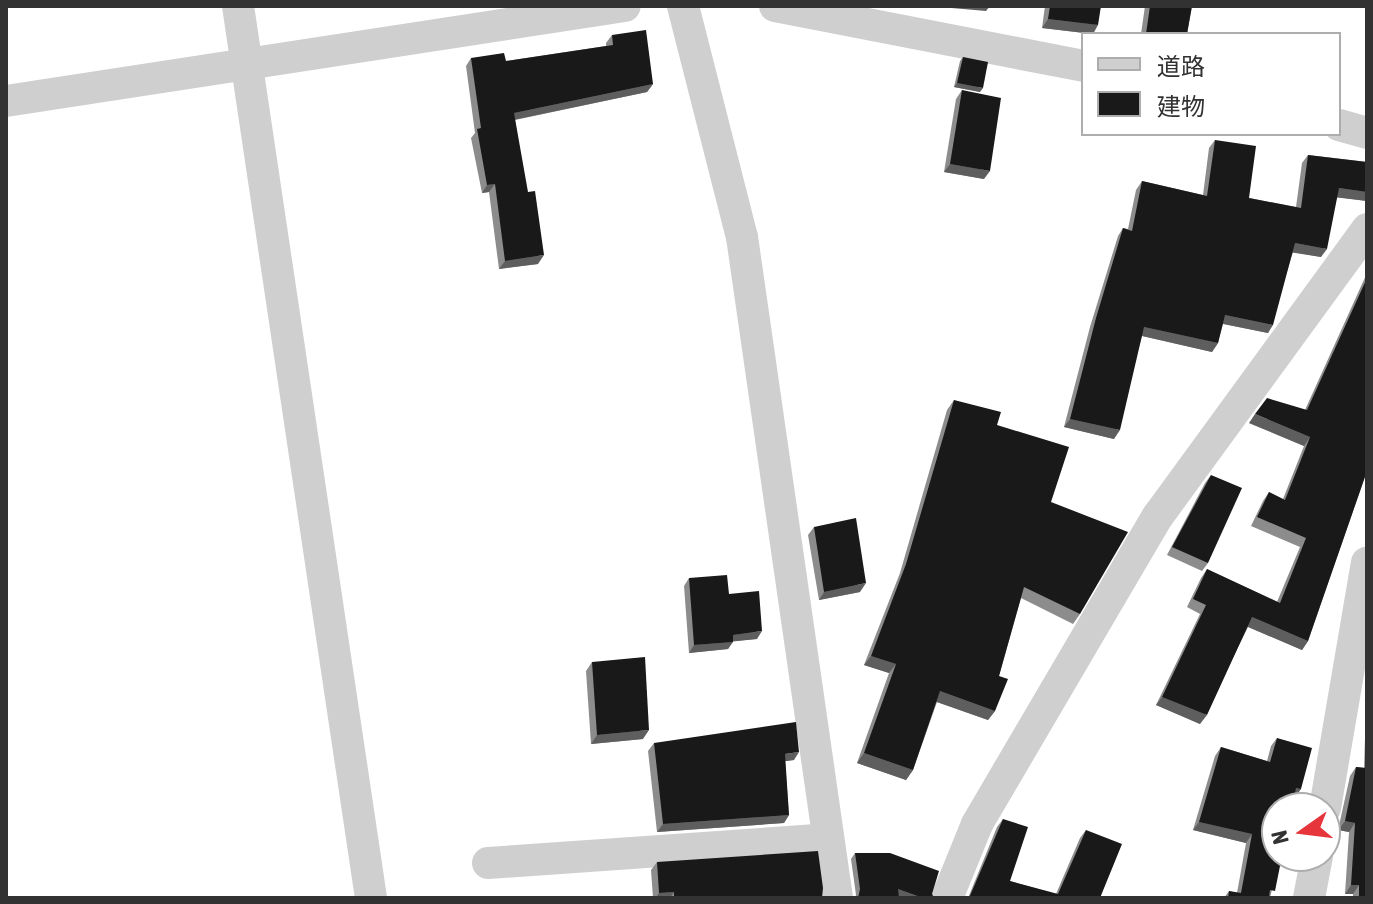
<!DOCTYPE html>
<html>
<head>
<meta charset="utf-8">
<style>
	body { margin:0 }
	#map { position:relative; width:1373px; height:904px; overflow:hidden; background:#fff; font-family:"Asap Condensed","Noto Sans JP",sans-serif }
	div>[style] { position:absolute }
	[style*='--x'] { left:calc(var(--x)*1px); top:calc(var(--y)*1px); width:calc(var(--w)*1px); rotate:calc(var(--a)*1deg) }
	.street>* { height:32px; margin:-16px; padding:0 16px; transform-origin:16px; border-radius:16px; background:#cfcfcf }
	.wall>* { inset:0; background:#8c8c8c }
	.shaded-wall>* { inset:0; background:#5e5e5e }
	.building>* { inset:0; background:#191919 }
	span { translate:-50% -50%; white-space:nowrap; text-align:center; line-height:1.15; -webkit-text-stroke:8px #fff; paint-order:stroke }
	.frame { position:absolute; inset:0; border:8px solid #323232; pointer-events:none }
	.legend { position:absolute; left:1081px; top:32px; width:260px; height:104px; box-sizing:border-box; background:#fff; border:2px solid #adadad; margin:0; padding:10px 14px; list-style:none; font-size:24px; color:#323232 }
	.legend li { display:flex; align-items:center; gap:16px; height:40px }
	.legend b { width:40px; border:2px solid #adadad }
	.north { position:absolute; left:1261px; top:792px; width:80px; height:80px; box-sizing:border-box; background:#fff; border:2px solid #adadad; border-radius:50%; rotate:256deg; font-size:22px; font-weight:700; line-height:32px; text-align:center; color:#323232 }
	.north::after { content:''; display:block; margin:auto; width:28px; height:36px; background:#e7353c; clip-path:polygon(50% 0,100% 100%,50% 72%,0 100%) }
</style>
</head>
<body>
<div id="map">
	<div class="street">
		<div style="--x:238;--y:6;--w:902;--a:81.52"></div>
		<div style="--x:683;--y:6;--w:238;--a:75.7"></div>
		<div style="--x:742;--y:237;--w:668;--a:81.82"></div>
		<div style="--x:775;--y:6;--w:314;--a:11"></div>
		<div style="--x:6;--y:101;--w:626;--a:-8.73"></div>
		<div style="--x:1339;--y:125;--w:29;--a:16"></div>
		<div style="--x:1325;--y:808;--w:249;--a:-80.3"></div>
		<div style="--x:488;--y:863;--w:340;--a:-4"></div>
		<div style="--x:947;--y:898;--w:80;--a:-67.9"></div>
		<div style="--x:977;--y:824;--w:357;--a:-59.6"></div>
		<div style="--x:1158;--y:516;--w:355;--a:-53.9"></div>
		<div style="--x:1309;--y:898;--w:43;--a:-79.2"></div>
	</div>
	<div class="wall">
		<div style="clip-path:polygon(1045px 6px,1101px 6px,1093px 34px,1042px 28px)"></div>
		<div style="clip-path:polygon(1145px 6px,1192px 6px,1187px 34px,1141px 34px)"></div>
		<div style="clip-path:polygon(612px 35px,653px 84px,647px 92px,515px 120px,538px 264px,499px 269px,489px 192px,482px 193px,471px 138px,475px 133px,466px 66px,471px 58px,506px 61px,606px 46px,606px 43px)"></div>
		<div style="clip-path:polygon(963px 57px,980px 92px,954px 87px,960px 61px)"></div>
		<div style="clip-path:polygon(962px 90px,984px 179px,944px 172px,956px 99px)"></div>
		<div style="clip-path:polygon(1215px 140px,1249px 198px,1296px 207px,1302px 163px,1308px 155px,1367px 162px,1367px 201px,1337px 197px,1321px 257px,1293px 252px,1268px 333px,1223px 324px,1218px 343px,1212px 352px,1142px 336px,1114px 439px,1064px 427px,1090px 327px,1118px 236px,1123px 228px,1128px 229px,1136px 190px,1142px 181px,1203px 195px,1209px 148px)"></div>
		<div style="clip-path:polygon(1367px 273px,1367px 471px,1308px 641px,1302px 650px,1248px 627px,1200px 724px,1156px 705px,1200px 614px,1187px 607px,1201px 578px,1207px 569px,1277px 602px,1300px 547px,1251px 526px,1263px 501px,1269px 492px,1283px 499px,1304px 446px,1249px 423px,1305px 410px)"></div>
		<div style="clip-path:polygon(954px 400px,997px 425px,1051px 502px,1080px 614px,1073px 624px,1021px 598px,999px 676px,995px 711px,988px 720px,937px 702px,913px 770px,906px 780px,857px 763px,889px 673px,864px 665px,900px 573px,947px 410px)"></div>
		<div style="clip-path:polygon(1211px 475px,1208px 563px,1202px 571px,1167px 555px,1205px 483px)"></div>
		<div style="clip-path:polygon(814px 527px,860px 592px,819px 600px,808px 535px)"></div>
		<div style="clip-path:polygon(689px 578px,729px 594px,757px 639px,733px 641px,728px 649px,689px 653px,684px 586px)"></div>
		<div style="clip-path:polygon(592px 662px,643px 739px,591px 744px,586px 671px)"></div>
		<div style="clip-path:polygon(1367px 677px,1367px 898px,1353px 898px,1353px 894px,1345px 894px,1349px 832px,1338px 830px,1350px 776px,1356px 767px,1364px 768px)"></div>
		<div style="clip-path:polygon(1277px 738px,1301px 789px,1295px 797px,1294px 797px,1270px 898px,1224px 898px,1229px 891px,1237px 893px,1246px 843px,1193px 830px,1215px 756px,1221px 747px,1267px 761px,1271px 746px)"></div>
		<div style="clip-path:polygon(654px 743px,794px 760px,785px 761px,789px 815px,784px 823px,657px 832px,648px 751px)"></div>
		<div style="clip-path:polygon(1003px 819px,1010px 881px,1056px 894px,1080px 838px,1086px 830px,1100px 898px,968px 898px,997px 827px)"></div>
		<div style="clip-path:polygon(855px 853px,932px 894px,934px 898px,855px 898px,856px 895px,851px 859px)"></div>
		<div style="clip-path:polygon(657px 862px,822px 898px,653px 898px,651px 870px)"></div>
	</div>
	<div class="shaded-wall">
		<div style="clip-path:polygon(941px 6px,990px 6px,986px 11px,940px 7px)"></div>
		<div style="clip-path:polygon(1048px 19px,1098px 25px,1093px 34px,1042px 28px)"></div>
		<div style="clip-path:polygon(957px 83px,983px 88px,980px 92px,954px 87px)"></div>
		<div style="clip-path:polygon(653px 84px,647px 92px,508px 121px,514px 113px)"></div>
		<div style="clip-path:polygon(950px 164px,990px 171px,984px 179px,944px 172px)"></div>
		<div style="clip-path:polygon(495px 184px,489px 192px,482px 193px,487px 185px)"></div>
		<div style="clip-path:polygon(1339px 188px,1367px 192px,1367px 201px,1333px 197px)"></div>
		<div style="clip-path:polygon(1295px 243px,1327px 249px,1321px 257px,1289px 252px)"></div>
		<div style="clip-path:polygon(544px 255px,538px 264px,499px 269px,505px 261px)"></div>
		<div style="clip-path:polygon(1225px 315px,1273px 325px,1268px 333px,1219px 323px)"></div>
		<div style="clip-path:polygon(1144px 327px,1218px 343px,1212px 352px,1138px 335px)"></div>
		<div style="clip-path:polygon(1255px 414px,1310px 437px,1304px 446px,1249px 423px)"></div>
		<div style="clip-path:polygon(1070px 419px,1120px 430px,1114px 439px,1064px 427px)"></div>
		<div style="clip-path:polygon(866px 583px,860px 592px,819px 600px,824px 592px)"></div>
		<div style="clip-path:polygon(1252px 617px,1308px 641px,1302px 650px,1246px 626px)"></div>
		<div style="clip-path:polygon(762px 631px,757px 639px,728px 642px,733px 635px)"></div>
		<div style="clip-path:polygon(733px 642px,728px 649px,689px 653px,694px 645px)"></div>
		<div style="clip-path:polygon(871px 656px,896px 664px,889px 673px,864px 665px)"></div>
		<div style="clip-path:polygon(940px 691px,995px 711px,988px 720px,934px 701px)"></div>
		<div style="clip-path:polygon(1162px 697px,1207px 715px,1200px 724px,1156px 705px)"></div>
		<div style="clip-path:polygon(649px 730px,643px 739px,591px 744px,597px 735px)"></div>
		<div style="clip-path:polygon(799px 752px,794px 760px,779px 762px,785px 754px)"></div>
		<div style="clip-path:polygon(864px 753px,913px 770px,906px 780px,857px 763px)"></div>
		<div style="clip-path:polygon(1296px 788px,1301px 789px,1295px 797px,1290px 796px)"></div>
		<div style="clip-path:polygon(789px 815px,784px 823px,657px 832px,663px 824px)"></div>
		<div style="clip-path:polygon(1345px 821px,1355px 823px,1349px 832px,1338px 830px)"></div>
		<div style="clip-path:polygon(1199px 822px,1252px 834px,1246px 843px,1193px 830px)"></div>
		<div style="clip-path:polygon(1351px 885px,1359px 885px,1353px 894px,1345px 894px)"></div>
		<div style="clip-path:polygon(898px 889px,923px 898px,902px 898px,894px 895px)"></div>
		<div style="clip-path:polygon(674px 892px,670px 898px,656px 898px,659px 893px)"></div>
	</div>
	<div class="building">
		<div style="clip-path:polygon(1050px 6px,1101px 6px,1098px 25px,1048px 19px)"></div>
		<div style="clip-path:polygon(1150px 6px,1192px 6px,1187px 34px,1146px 34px)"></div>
		<div style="clip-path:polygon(646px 30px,653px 84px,514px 113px,528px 192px,535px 191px,544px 255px,505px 261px,495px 184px,487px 185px,477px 129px,481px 128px,471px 58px,504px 53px,506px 61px,613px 45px,612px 35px)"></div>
		<div style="clip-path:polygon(963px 57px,988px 62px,983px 88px,957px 83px)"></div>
		<div style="clip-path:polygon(962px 90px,1001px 98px,990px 171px,950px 164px)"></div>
		<div style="clip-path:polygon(1215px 140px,1256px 146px,1249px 198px,1301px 208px,1308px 155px,1367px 162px,1367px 192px,1339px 188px,1327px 249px,1295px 243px,1273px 325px,1225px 315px,1218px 343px,1144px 327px,1120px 430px,1070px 419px,1096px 318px,1123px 228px,1132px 231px,1142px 181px,1207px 196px)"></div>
		<div style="clip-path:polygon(1367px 278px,1367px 471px,1308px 641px,1252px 617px,1207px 715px,1162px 697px,1206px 605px,1193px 599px,1207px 569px,1280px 603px,1306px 538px,1257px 517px,1269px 492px,1285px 500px,1310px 437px,1255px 414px,1267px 398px,1307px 410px)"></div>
		<div style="clip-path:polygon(954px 400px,1001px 412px,997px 425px,1069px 447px,1051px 502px,1128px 532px,1080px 614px,1024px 587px,999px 676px,1008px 679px,995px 711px,940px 691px,913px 770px,864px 753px,896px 664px,871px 656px,906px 564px)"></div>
		<div style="clip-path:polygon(1211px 475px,1242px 488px,1208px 563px,1172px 547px)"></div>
		<div style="clip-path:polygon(856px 518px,866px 583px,824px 592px,814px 527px)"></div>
		<div style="clip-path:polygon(727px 575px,729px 594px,759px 591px,762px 631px,733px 635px,733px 642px,694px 645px,689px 578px)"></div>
		<div style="clip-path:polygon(645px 657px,649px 730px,597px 735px,592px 662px)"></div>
		<div style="clip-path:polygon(796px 722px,799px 752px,785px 754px,789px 815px,663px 824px,654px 743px)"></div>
		<div style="clip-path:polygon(1277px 738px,1312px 748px,1301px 789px,1296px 788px,1292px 808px,1277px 808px,1277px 856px,1282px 856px,1275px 891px,1270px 890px,1269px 898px,1228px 898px,1229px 891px,1241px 893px,1252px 834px,1199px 822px,1221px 747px,1270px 762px)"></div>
		<div style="clip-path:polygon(1356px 767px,1367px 768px,1367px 898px,1359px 898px,1359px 885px,1351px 885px,1355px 823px,1345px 821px)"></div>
		<div style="clip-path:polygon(1003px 819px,1028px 827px,1010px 881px,1058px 894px,1086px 830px,1122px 844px,1100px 898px,969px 898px)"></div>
		<div style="clip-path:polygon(818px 851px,823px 888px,822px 898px,674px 898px,674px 892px,659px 893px,657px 862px)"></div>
		<div style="clip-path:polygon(855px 853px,890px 853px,939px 871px,932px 894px,934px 898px,923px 898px,898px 889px,899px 898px,858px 898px,860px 889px)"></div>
	</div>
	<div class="frame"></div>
	<ul class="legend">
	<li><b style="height:10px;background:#cfcfcf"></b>道路</li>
	<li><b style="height:22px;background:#191919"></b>建物</li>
	</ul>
	<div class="north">N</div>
</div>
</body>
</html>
